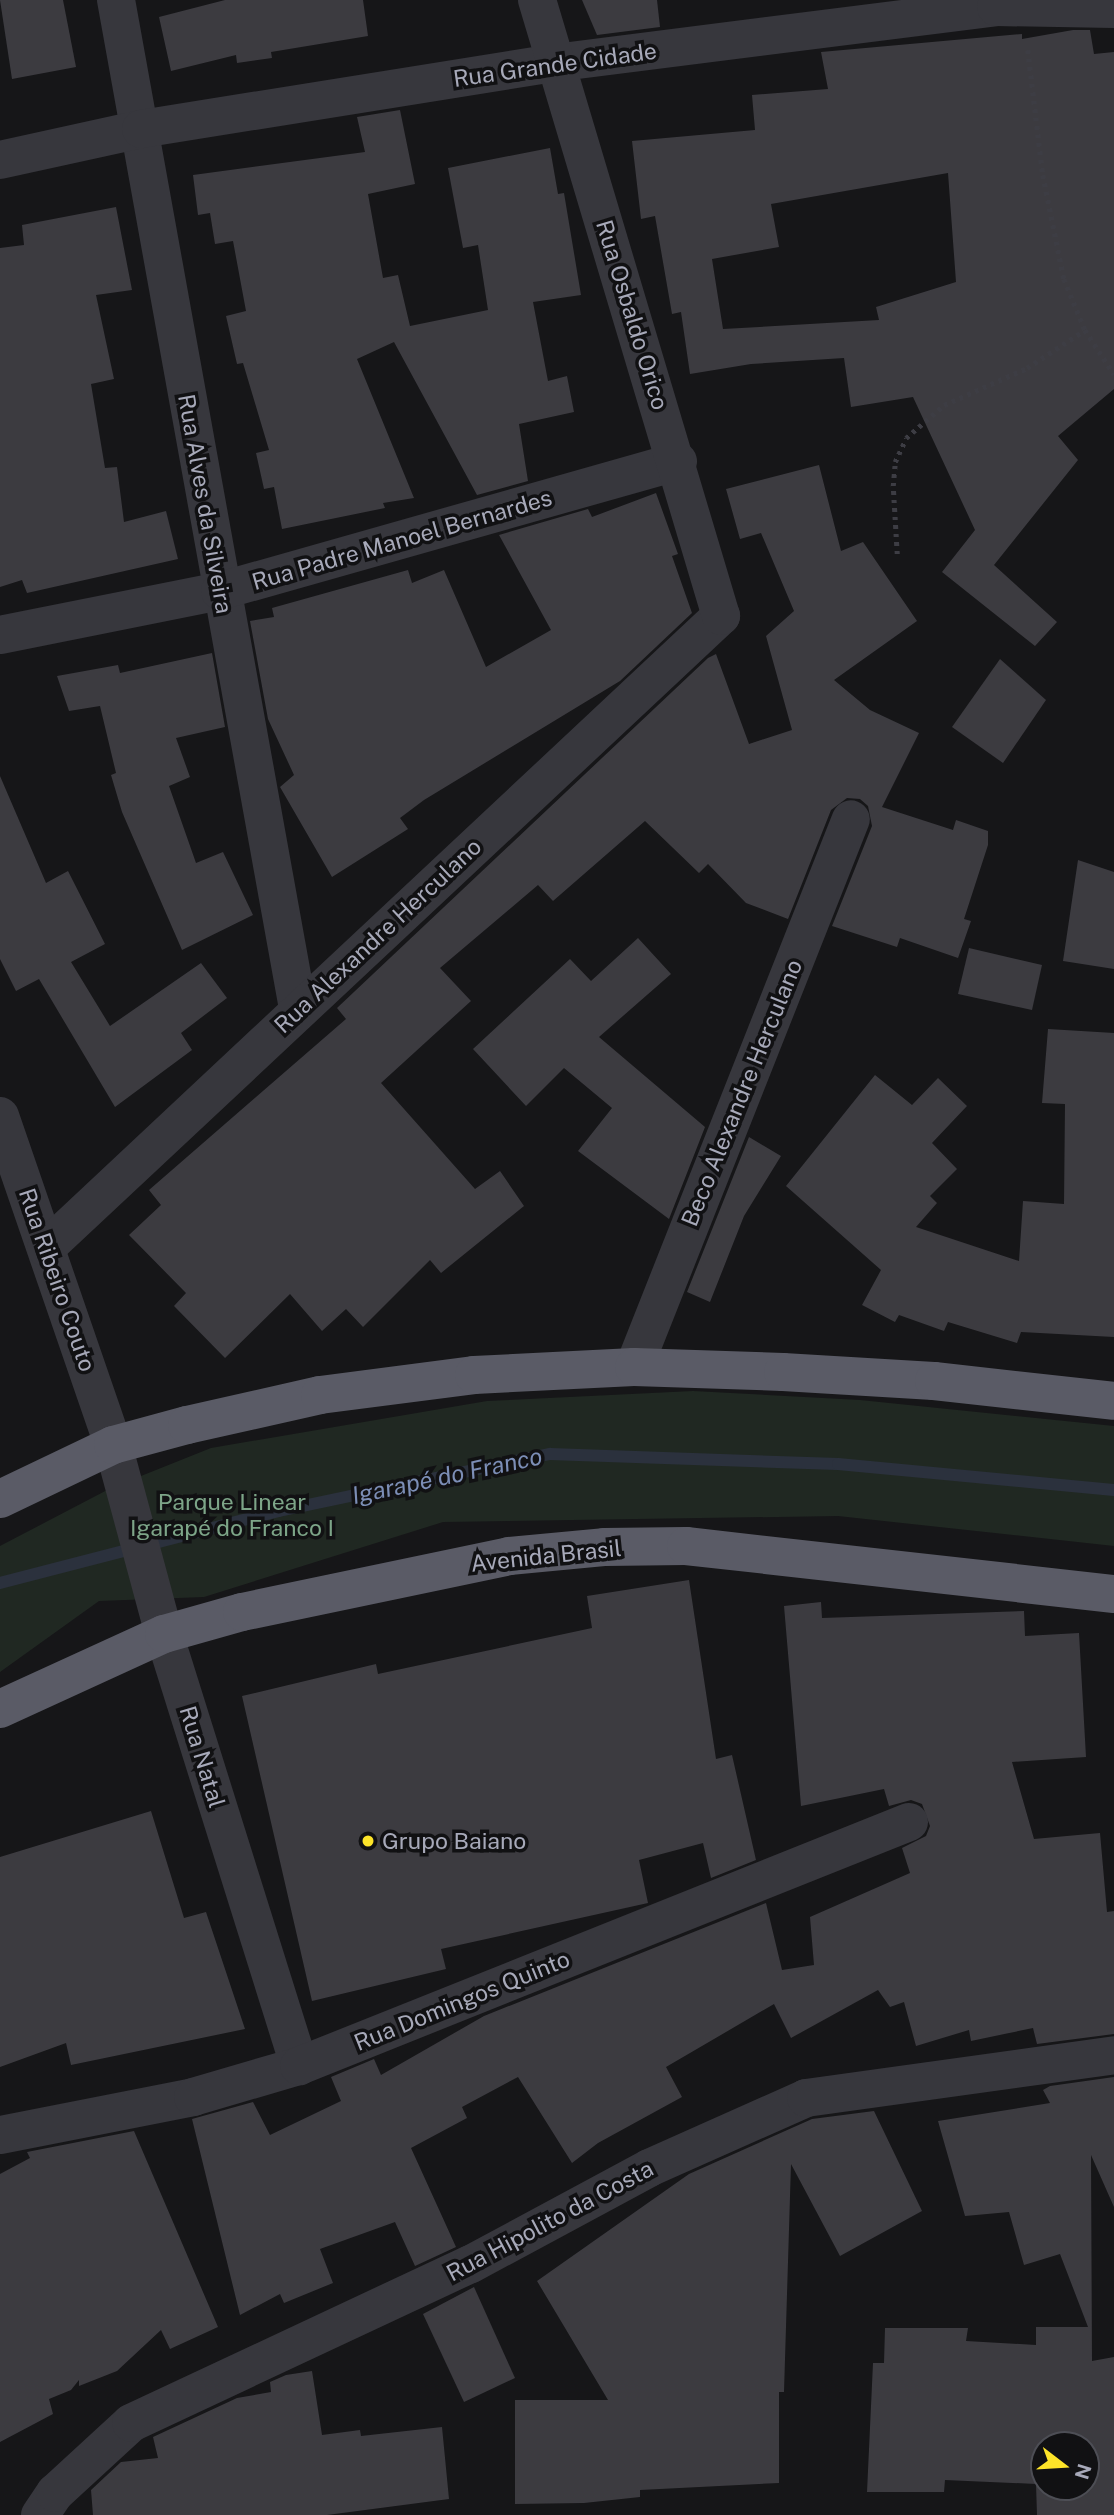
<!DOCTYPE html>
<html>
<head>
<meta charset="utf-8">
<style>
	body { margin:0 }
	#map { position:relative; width:1114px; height:2515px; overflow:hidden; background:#161618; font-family:"Public Sans",sans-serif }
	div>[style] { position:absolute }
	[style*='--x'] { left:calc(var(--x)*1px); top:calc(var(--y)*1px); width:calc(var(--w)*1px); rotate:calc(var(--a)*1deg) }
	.green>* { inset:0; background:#202822 }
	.stream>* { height:12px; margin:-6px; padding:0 6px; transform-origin:6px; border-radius:6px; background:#2b313d }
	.building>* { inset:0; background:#3c3b40 }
	.path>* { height:4.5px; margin-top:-2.25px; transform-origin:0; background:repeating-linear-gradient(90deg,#3d3d44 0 3.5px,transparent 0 8.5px) }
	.minor>* { height:38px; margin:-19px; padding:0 19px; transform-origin:19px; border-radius:19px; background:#37373d }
	.trunk>* { height:38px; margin:-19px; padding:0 19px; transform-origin:19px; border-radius:19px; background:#5a5b66 }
	.dots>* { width:19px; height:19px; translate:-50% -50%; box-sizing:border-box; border:4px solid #111113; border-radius:50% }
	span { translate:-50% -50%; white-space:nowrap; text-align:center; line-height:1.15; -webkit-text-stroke:7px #111113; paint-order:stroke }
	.street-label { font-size:23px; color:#a7a9b9 }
	.park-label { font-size:23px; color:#7da588 }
	.poi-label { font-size:23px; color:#a7a9b9 }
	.left { translate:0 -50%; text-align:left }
	.water-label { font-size:24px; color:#7c8eb6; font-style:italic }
	.north { position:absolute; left:1030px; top:2431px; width:70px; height:70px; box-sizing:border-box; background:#111113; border:2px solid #4d4e55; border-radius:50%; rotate:107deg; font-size:19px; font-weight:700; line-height:28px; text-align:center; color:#a7a9b9 }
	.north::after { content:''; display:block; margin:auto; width:24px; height:32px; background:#fde429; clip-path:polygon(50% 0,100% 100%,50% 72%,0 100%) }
</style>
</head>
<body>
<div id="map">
	<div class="green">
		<div style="clip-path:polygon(693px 1391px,860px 1400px,1114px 1426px,1114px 1546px,838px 1516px,443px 1522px,204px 1597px,99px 1601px,0 1672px,0 1546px,111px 1488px,211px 1448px,487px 1401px)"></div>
	</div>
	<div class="stream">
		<div style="--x:0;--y:1583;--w:288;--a:-14.5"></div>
		<div style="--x:279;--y:1511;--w:277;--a:-11.9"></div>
		<div style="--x:550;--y:1454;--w:288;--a:2"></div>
		<div style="--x:838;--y:1464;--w:277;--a:5.4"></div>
	</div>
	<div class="building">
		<div style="clip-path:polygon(0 0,63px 0,76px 67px,12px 79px)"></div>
		<div style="clip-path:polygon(225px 0,363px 0,368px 36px,271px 52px,272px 58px,237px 63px,236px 55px,171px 71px,159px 17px)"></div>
		<div style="clip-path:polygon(582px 0,657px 0,660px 27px,597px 35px)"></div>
		<div style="clip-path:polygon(evenodd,1073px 30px,1090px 30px,1094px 54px,1114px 52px,1114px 389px,1058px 436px,1078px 460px,994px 565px,1057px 622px,1035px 646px,942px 572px,975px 530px,913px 397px,851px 407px,844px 358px,751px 364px,690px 374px,681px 312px,672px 314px,655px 216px,641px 219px,632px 141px,755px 130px,752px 95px,828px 89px,821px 52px,1022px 34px,1022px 39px,1073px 30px,948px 173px,956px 282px,876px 307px,879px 320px,723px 329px,712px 259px,779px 247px,771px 204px,948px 173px)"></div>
		<div style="clip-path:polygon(400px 110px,415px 184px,368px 194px,383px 278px,398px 275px,410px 326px,488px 310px,478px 245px,463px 248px,448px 168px,550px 148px,558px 194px,564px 193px,581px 295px,533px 302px,548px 381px,567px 376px,574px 412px,519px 424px,528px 481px,477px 495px,394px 342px,357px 359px,414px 498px,383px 503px,385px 508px,282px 529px,274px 487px,264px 489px,256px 453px,269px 450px,243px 363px,237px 364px,226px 316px,246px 311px,233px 241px,215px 244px,210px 213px,198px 215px,193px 175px,365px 152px,357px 117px)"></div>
		<div style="clip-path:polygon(116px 207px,132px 290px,96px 295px,114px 379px,91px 384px,105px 468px,117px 467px,124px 522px,166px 511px,178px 559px,27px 593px,22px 580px,0 587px,0 248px,24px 245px,22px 225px)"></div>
		<div style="clip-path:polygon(819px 465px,841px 551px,863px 542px,917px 621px,834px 680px,870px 710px,919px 733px,882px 807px,953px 830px,956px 820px,988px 831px,988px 845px,964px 919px,971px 921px,958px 958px,900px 938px,897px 947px,832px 926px,872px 826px,868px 806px,860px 799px,847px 798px,831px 810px,788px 919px,746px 903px,708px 864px,699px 873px,645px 821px,553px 901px,538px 885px,440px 968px,471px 1001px,381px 1083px,475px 1189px,500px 1171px,524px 1206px,441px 1273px,430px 1260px,363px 1327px,346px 1309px,322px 1331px,290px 1294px,225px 1358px,174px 1306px,186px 1293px,129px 1235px,161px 1205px,149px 1190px,346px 1019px,337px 1008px,708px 658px,716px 654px,749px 744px,792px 730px,766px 636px,794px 611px,761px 533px,740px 539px,726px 489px)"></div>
		<div style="clip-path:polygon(656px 493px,678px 554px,672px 556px,692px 613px,620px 681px,424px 800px,400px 818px,408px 829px,332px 877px,280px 787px,294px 775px,268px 719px,250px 621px,274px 617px,272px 608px,408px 570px,412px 583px,444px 570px,486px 667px,551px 630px,499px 535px,588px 509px,592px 517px)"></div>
		<div style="clip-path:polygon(212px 653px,225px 727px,176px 738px,190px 777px,169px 786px,196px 863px,223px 852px,253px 915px,182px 950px,122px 812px,111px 775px,116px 773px,100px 706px,69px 711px,57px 676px,118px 665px,120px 673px)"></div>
		<div style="clip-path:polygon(1000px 659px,1046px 700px,1003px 763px,952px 727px)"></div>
		<div style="clip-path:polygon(0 776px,46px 883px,68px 871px,105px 944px,71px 962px,110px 1026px,201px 963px,227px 998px,181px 1033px,192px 1050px,115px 1107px,39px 979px,16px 991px,0 959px)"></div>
		<div style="clip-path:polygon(1078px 860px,1114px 872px,1114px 969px,1063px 961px)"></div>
		<div style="clip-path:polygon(638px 938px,671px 974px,599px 1037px,705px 1127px,669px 1219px,578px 1151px,612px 1108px,564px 1068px,526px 1106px,473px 1049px,570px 959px,591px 981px)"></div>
		<div style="clip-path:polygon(969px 948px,1042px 965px,1032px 1010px,958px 994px)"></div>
		<div style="clip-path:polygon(1048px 1029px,1114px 1033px,1114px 1337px,1021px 1332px,1017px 1343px,948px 1322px,944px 1331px,899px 1315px,895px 1322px,862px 1305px,881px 1270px,786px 1186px,875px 1075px,912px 1105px,938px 1078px,967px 1106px,932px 1143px,957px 1169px,930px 1196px,937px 1203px,916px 1227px,1019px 1261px,1023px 1201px,1064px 1204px,1065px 1104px,1042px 1103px)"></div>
		<div style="clip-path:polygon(749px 1137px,781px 1156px,744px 1216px,710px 1302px,687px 1292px)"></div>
		<div style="clip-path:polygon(689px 1580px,716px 1759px,732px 1755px,756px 1860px,711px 1878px,703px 1843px,639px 1860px,648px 1903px,441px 1949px,446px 1969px,312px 2001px,242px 1696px,376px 1664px,378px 1674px,592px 1628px,587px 1596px)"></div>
		<div style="clip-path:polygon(821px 1602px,822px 1618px,1024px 1611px,1025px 1636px,1079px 1633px,1086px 1757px,1012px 1762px,1034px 1839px,1100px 1833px,1107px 1912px,1114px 1911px,1114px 2034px,1037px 2044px,1033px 2028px,971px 2041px,969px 2030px,916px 2046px,904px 2002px,890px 2007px,878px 1990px,791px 2038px,774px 2004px,666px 2067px,682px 2097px,598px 2143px,572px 2163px,518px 2077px,462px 2107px,467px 2118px,411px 2148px,456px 2247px,415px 2266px,395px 2222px,320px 2249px,333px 2283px,284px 2303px,280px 2294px,240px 2315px,192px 2119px,253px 2102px,270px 2135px,341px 2101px,331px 2077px,374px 2059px,381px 2075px,484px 2016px,766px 1903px,782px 1970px,814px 1965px,810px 1917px,910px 1873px,902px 1848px,926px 1836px,930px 1826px,922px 1804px,911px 1800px,889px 1806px,884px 1789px,801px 1806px,784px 1606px)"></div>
		<div style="clip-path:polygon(151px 1811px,184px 1918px,206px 1912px,245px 2029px,71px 2065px,66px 2043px,0 2067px,0 1857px)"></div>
		<div style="clip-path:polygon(evenodd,1114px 2077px,1114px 2207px,1091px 2155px,1092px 2361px,1114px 2357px,1114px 2515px,1037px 2515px,1036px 2484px,945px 2480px,944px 2492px,867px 2492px,873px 2363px,884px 2363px,885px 2328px,968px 2328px,966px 2341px,1036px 2345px,1036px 2327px,1088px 2327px,1060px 2254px,1024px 2265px,1009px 2212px,965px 2216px,938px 2121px,1050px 2103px,1043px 2090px,1050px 2086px,1114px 2077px,1044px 2445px,1086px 2445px,1086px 2487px,1044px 2487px,1044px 2445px)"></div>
		<div style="clip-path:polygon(874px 2111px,922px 2211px,840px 2256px,791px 2164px,784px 2392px,779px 2392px,779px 2483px,640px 2490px,640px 2497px,584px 2503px,515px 2504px,515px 2400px,608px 2400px,537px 2281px,689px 2174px,812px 2119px)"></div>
		<div style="clip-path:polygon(134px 2131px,218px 2327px,170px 2349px,161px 2330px,117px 2371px,79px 2386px,79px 2380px,71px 2390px,49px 2399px,53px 2414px,0 2442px,0 2174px,30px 2158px,27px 2152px)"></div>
		<div style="clip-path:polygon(474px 2287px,515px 2378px,464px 2402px,423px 2314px)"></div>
		<div style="clip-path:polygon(312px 2371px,322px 2435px,360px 2430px,361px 2436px,442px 2427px,449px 2499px,327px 2515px,93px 2515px,91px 2490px,121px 2462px,158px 2458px,153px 2437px,237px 2398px,271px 2392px,270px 2382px,286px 2375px)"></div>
	</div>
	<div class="path">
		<div style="--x:1028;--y:50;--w:126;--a:83.2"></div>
		<div style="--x:1043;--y:175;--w:106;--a:78.6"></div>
		<div style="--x:1064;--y:279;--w:55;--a:67.6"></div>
		<div style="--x:1085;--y:330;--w:53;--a:56.6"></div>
		<div style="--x:897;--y:554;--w:68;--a:-93.4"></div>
		<div style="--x:893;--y:486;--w:24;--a:-85"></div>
		<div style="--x:895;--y:462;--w:26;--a:-65"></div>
		<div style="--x:906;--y:438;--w:50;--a:-41"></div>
		<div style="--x:944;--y:405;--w:91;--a:-24"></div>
		<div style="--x:1027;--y:368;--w:69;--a:-33.2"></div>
	</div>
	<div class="minor">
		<div style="--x:116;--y:0;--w:1024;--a:79.77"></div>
		<div style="--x:0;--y:160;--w:144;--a:-12.4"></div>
		<div style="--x:141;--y:129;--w:418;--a:-9.1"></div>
		<div style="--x:554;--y:63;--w:446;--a:-7.2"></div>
		<div style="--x:996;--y:7;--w:118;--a:1"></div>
		<div style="--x:0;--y:635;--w:224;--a:-11.3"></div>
		<div style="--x:220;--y:591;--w:476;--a:-15.8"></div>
		<div style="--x:0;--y:1116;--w:348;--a:71"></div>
		<div style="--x:113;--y:1445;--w:196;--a:74.9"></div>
		<div style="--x:164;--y:1634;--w:453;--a:72.6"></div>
		<div style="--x:46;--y:1248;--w:925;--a:-43.12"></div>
		<div style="--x:721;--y:616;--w:643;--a:-106.63"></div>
		<div style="--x:634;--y:1367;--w:589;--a:-68.4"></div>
		<div style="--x:0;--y:2135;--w:197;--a:-11.1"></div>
		<div style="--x:193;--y:2097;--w:110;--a:-16.3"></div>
		<div style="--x:299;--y:2066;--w:657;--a:-21.8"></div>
		<div style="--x:40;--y:2515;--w:27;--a:-56"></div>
		<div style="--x:55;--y:2493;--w:103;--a:-42.6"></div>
		<div style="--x:131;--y:2423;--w:375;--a:-25.1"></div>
		<div style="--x:471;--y:2264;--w:202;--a:-28.3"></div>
		<div style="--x:649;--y:2168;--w:172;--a:-24"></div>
		<div style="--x:806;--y:2098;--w:311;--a:-7.9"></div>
	</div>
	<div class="trunk">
		<div style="--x:0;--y:1499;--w:125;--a:-25.5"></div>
		<div style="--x:113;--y:1445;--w:77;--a:-15.1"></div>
		<div style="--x:187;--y:1425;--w:136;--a:-12.7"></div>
		<div style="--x:320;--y:1395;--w:155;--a:-7.4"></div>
		<div style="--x:474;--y:1375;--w:160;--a:-2.9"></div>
		<div style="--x:634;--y:1367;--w:149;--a:1.9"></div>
		<div style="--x:783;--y:1372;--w:151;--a:3.4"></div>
		<div style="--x:934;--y:1381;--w:181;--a:6.3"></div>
		<div style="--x:0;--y:1709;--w:180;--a:-24.6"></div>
		<div style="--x:164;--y:1634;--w:81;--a:-15.8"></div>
		<div style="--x:242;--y:1612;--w:273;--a:-11.8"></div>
		<div style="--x:509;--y:1556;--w:95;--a:-5.4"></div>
		<div style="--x:604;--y:1547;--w:82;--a:-0.7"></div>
		<div style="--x:686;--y:1546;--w:431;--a:6.4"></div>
	</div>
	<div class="dots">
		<div style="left:368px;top:1841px;background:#fde429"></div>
	</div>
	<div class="street-label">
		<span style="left:555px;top:65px;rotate:-8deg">Rua Grande Cidade</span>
		<span style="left:632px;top:315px;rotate:73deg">Rua Osbaldo Orico</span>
		<span style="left:205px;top:504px;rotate:80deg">Rua Alves da Silveira</span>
		<span style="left:402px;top:540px;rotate:-16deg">Rua Padre Manoel Bernardes</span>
		<span style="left:378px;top:936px;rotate:-43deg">Rua Alexandre Herculano</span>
		<span style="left:742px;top:1093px;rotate:-68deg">Beco Alexandre Herculano</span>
		<span style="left:57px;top:1280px;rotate:71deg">Rua Ribeiro Couto</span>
		<span style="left:546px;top:1556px;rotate:-6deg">Avenida Brasil</span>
		<span style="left:202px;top:1757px;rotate:73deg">Rua Natal</span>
		<span style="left:462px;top:2001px;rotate:-22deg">Rua Domingos Quinto</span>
		<span style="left:550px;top:2221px;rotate:-28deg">Rua Hipolito da Costa</span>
	</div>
	<div class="park-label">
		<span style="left:232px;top:1515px">Parque Linear<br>Igarapé do Franco I</span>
	</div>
	<div class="poi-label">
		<span class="left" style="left:382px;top:1841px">Grupo Baiano</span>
	</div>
	<div class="water-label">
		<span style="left:447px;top:1476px;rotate:-12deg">Igarapé do Franco</span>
	</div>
	<div class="north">N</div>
</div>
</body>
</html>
